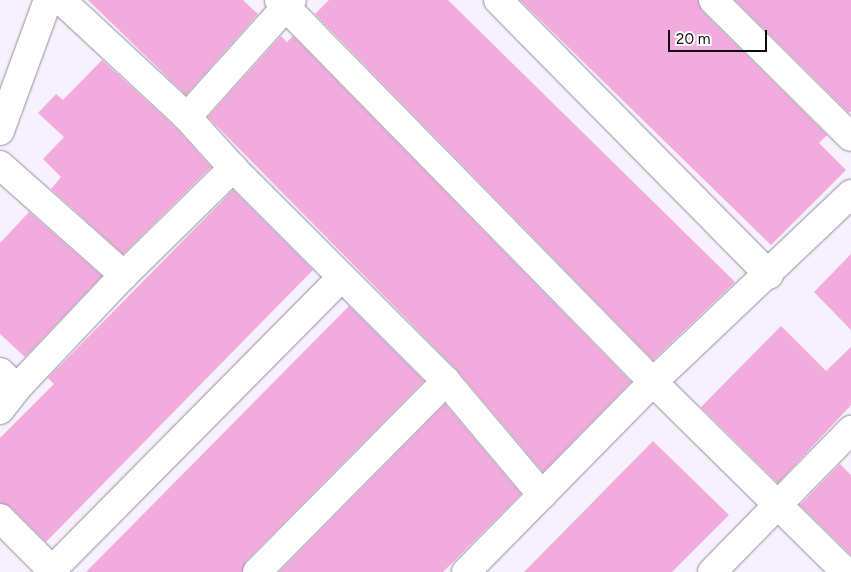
<!DOCTYPE html>
<html>
<head>
<meta charset="utf-8">
<style>
	body { margin:0 }
	#map { position:relative; width:851px; height:572px; overflow:hidden; background:#f7f0fd; font-family:Figtree,sans-serif }
	div>[style] { position:absolute }
	[style*='--x'] { left:calc(var(--x)*1px); top:calc(var(--y)*1px); width:calc(var(--w)*1px); rotate:calc(var(--a)*1deg) }
	.building>* { inset:0; background:#f1abdc }
	.roads { filter:drop-shadow(0 0 1px #968c9f) drop-shadow(0 0 1px #968c9f) }
	.minor>* { height:28px; margin:-14px; padding:0 14px; transform-origin:14px; border-radius:14px; background:#fff }
	span { translate:-50% -50%; white-space:nowrap; text-align:center; line-height:1.15; -webkit-text-stroke:4px #fff; paint-order:stroke }
	.scale { position:absolute; left:668px; top:30px; width:99px; height:22px; box-sizing:border-box; border:2px solid #0e0a11; border-top:0; padding-left:6px; font-size:15px; line-height:18px; white-space:nowrap; color:#0e0a11; -webkit-text-stroke:4px #fff; paint-order:stroke }
</style>
</head>
<body>
<div id="map">
	<div class="building">
		<div style="clip-path:polygon(88px 0,243px 0,258px 14px,186px 95px)"></div>
		<div style="clip-path:polygon(329px 0,448px 0,735px 282px,653px 360px,315px 14px)"></div>
		<div style="clip-path:polygon(520px 0,698px 0,702px 11px,827px 135px,819px 143px,846px 170px,771px 245px)"></div>
		<div style="clip-path:polygon(735px 0,851px 0,851px 111px,849px 113px)"></div>
		<div style="clip-path:polygon(281px 36px,287px 42px,293px 36px,631px 382px,543px 472px,457px 370px,208px 117px)"></div>
		<div style="clip-path:polygon(102px 60px,176px 128px,211px 167px,123px 254px,51px 189px,61px 177px,43px 159px,64px 137px,38px 113px,56px 94px,63px 100px)"></div>
		<div style="clip-path:polygon(233px 190px,313px 270px,46px 542px,11px 507px,0 503px,0 438px,54px 384px,48px 378px)"></div>
		<div style="clip-path:polygon(29px 212px,102px 276px,25px 357px,0 334px,0 243px)"></div>
		<div style="clip-path:polygon(851px 254px,851px 330px,814px 292px)"></div>
		<div style="clip-path:polygon(349px 306px,424px 381px,246px 561px,242px 572px,86px 572px)"></div>
		<div style="clip-path:polygon(781px 326px,826px 371px,851px 347px,851px 405px,778px 483px,701px 407px)"></div>
		<div style="clip-path:polygon(445px 404px,521px 494px,443px 572px,279px 572px)"></div>
		<div style="clip-path:polygon(653px 441px,729px 515px,672px 572px,524px 572px)"></div>
		<div style="clip-path:polygon(840px 464px,851px 475px,851px 555px,800px 505px)"></div>
	</div>
	<div class="roads">
		<div class="minor">
			<div style="--x:61;--y:0;--w:172;--a:42.9"></div>
			<div style="--x:187;--y:117;--w:69;--a:48"></div>
			<div style="--x:233;--y:168;--w:301;--a:45"></div>
			<div style="--x:446;--y:381;--w:149;--a:49.9"></div>
			<div style="--x:279;--y:0;--w:535;--a:45.61"></div>
			<div style="--x:653;--y:382;--w:271;--a:44.6"></div>
			<div style="--x:498;--y:0;--w:386;--a:45.4"></div>
			<div style="--x:713;--y:0;--w:194;--a:44.8"></div>
			<div style="--x:187;--y:117;--w:157;--a:-48.1"></div>
			<div style="--x:0;--y:131;--w:140;--a:-69.9"></div>
			<div style="--x:0;--y:165;--w:166;--a:41.6"></div>
			<div style="--x:0;--y:372;--w:23;--a:43"></div>
			<div style="--x:0;--y:410;--w:28;--a:-52"></div>
			<div style="--x:17;--y:388;--w:156;--a:-46.6"></div>
			<div style="--x:124;--y:275;--w:153;--a:-44.5"></div>
			<div style="--x:0;--y:518;--w:76;--a:45"></div>
			<div style="--x:52;--y:570;--w:412;--a:-45.3"></div>
			<div style="--x:257;--y:572;--w:269;--a:-45.3"></div>
			<div style="--x:466;--y:572;--w:267;--a:-45.5"></div>
			<div style="--x:653;--y:382;--w:273;--a:-43.5"></div>
			<div style="--x:712;--y:572;--w:199;--a:-45.6"></div>
		</div>
	</div>
	<div class="scale">20 m</div>
</div>
</body>
</html>
